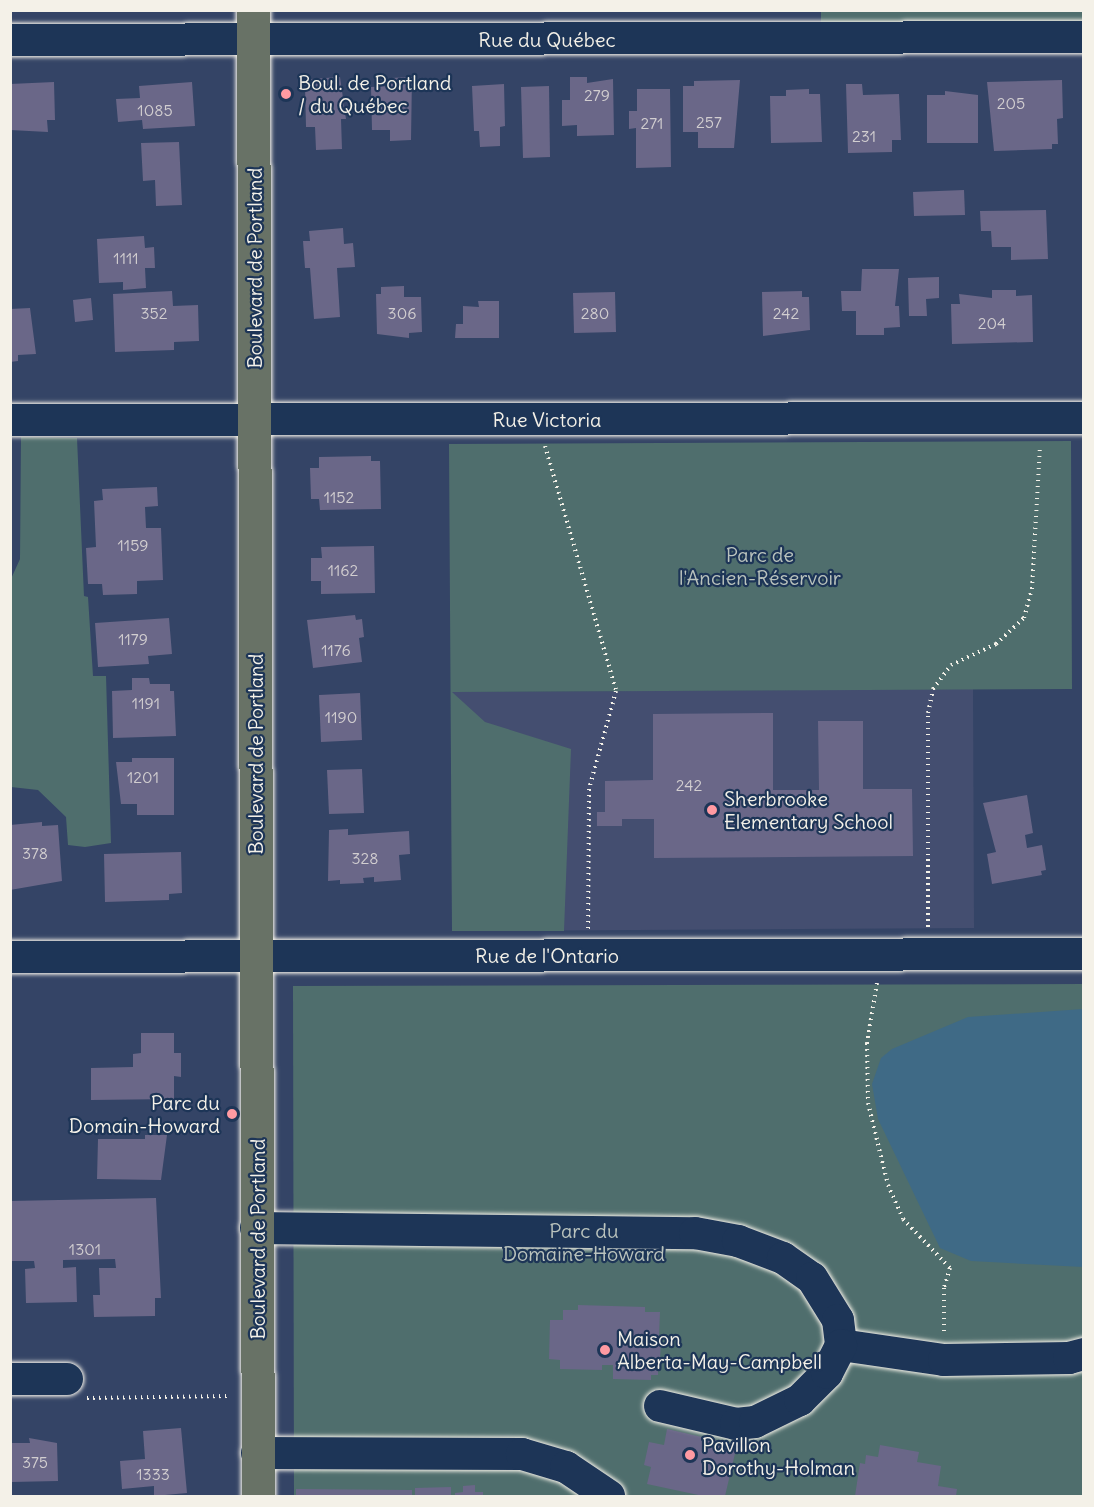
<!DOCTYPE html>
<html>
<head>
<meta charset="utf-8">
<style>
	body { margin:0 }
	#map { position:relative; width:1094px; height:1507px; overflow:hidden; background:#344466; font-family:Delius,sans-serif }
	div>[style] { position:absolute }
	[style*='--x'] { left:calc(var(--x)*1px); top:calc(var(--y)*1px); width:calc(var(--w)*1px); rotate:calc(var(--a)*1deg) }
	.built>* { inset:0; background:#444e70 }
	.green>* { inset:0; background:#4f6e6d }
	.water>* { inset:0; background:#3f6a86 }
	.building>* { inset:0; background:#6a6788 }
	.path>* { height:4px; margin-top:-2px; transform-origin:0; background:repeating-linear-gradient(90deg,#f4f1e8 0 1.5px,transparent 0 6px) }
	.roads { filter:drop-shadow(0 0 2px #f4f1e8) drop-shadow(0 0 2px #f4f1e8) }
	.minor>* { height:32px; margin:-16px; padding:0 16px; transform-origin:16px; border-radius:16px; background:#1d3557 }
	.major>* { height:33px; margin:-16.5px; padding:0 16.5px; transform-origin:16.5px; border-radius:16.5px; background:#687266 }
	.dots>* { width:16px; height:16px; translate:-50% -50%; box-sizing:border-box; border:3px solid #1d3557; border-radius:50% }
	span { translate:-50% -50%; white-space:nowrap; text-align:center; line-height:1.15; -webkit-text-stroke:4.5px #1d3557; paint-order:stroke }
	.number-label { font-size:16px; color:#d2ced0 }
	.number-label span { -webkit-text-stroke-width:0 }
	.street-label { font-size:20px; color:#f4f1e8 }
	.poi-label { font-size:20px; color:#f4f1e8 }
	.left { translate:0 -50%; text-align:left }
	.right { translate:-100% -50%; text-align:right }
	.park-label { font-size:20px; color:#bac3bd }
	.frame { position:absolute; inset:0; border:12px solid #f4f1e8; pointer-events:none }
</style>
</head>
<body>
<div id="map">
	<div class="built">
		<div style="clip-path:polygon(973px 689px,974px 928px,452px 931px,451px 692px)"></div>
	</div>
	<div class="green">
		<div style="clip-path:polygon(821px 11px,1083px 11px,1083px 37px,821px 38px)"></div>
		<div style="clip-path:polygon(21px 437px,77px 438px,84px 596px,88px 597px,93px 676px,106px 676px,111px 843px,85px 847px,68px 845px,66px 817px,38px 790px,11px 787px,10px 581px,20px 559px)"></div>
		<div style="clip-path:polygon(1071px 441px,1072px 689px,452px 692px,485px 722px,571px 749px,564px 931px,452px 931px,449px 444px)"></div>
		<div style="clip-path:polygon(1083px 984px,1083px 1496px,294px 1496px,293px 986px)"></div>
	</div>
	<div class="water">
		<div style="clip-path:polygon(1083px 1009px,1083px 1267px,971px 1261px,940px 1248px,878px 1119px,872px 1084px,881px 1058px,892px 1049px,968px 1017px)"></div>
	</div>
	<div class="building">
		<div style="clip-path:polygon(340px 77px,346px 119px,341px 119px,342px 149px,316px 150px,315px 127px,306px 127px,305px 87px,312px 87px,311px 79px)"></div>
		<div style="clip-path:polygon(412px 77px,411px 140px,390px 141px,390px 130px,372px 130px,371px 87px,391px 86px,391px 78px)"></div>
		<div style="clip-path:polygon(570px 77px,587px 77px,587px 83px,613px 79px,614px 135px,577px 136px,577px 125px,562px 126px,562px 100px,570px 100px)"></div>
		<div style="clip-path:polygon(740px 80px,734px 148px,698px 148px,698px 132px,683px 132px,683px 86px,694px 86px,694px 81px)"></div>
		<div style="clip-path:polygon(1062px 80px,1063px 118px,1057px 119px,1058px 144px,1052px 144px,1052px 149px,994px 151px,987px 82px)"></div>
		<div style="clip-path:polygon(54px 82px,55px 120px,47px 120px,48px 132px,10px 130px,10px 84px)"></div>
		<div style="clip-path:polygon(192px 82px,195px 126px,143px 129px,142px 120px,118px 122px,116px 99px,140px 98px,139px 86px)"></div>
		<div style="clip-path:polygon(504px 84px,505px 126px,500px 127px,500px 146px,480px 147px,479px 131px,474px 131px,472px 86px)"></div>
		<div style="clip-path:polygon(846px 84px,862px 84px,863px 95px,899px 94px,901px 140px,892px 140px,892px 152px,848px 153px)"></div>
		<div style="clip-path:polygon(549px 86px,550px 157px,523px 158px,521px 87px)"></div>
		<div style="clip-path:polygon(637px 89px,670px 89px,671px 167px,636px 168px,636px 128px,629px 129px,629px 111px,637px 111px)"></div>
		<div style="clip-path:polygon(809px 89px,809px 94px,820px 94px,822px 142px,771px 143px,770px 96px,786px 96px,786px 90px)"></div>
		<div style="clip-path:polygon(945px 91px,978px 95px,978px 143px,927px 143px,927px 95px,945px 95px)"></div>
		<div style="clip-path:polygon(179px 142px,182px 205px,156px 206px,155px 180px,143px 181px,141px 143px)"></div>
		<div style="clip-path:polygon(964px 190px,965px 215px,914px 216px,913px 192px)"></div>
		<div style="clip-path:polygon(1046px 210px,1048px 259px,1011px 260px,1011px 247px,992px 247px,991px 231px,981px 231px,980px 211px)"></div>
		<div style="clip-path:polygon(343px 228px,344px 244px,353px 243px,355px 267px,337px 268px,340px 317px,314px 319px,310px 268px,305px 268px,303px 241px,310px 241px,309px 231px)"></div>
		<div style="clip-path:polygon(144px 236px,145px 248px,154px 247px,155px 268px,145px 268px,146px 288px,123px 290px,123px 282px,99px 283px,97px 239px)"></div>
		<div style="clip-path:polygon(862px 269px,899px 269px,895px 306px,899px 306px,900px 327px,884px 328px,884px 335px,856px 335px,856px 311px,842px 311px,841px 291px,861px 291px)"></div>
		<div style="clip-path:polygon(939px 277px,939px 298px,926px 299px,927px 316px,909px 316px,908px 278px)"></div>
		<div style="clip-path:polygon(404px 286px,404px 297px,421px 297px,422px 332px,409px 333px,409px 338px,377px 334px,376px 294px,381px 294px,381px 287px)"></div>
		<div style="clip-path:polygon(992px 290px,1016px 290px,1016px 296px,1032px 295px,1033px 342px,952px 344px,951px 304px,960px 304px,959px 294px,992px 298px)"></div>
		<div style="clip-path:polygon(172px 291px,173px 306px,198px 305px,199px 341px,174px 342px,174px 350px,115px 352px,113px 294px)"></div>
		<div style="clip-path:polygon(802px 291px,802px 297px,809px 297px,810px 330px,763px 336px,762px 292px)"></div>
		<div style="clip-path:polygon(615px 292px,616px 332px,574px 333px,573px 293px)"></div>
		<div style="clip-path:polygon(91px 298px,93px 320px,75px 322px,73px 300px)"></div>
		<div style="clip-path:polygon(478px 301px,499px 301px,499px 338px,455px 338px,456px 324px,463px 324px,463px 306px,479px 307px)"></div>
		<div style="clip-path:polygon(30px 308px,36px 354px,18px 355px,18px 361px,10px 362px,10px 309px)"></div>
		<div style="clip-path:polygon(371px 456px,371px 461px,380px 461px,381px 509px,320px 510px,319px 499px,311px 499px,310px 468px,319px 468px,319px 457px)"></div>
		<div style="clip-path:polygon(157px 487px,158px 506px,145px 507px,146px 528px,161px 528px,163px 580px,137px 581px,137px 594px,103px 595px,102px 584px,88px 584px,86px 548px,96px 547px,94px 501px,103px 500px,102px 489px)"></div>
		<div style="clip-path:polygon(374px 546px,375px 593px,321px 594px,321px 581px,311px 581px,311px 558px,322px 558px,321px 547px)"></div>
		<div style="clip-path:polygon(355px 615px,356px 620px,362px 619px,364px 637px,359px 638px,362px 662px,313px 668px,307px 620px)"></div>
		<div style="clip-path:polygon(169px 618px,172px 654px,148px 656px,149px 664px,98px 667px,95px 623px)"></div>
		<div style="clip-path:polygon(132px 678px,149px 678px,150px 684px,170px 684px,170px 691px,174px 691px,176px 736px,113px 738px,112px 691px,132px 690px)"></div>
		<div style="clip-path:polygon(360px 693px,362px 740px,321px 742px,319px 695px)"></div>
		<div style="clip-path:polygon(773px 713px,773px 790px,819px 790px,818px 721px,863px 721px,863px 789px,912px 789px,913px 856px,654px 858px,654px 819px,622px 819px,622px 826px,597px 826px,597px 812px,605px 812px,605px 781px,653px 780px,653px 714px)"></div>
		<div style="clip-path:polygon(132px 758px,174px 758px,174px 815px,137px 815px,137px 804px,121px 804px,116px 762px,132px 762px)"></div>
		<div style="clip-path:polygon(362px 769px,364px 813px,329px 814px,327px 770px)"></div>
		<div style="clip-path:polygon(1027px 795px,1033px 833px,1025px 835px,1027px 848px,1042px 845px,1046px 870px,1041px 871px,1042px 875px,992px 884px,987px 854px,996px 852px,983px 803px)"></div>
		<div style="clip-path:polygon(42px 822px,42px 826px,58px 825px,62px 881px,10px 890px,10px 825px)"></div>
		<div style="clip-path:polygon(348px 829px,348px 835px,409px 831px,410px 854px,399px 855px,401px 880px,374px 882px,374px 877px,363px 878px,364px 883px,340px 884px,340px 880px,328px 881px,329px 830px)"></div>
		<div style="clip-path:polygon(181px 852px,182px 893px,169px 894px,169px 900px,105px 902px,104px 854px)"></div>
		<div style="clip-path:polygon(141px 1033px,174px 1033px,174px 1053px,181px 1053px,181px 1077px,174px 1076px,174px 1099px,91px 1100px,91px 1068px,133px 1067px,133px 1054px,141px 1053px)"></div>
		<div style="clip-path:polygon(145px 1135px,167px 1135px,161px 1180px,97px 1179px,98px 1139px,145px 1139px)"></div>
		<div style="clip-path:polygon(156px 1198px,161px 1298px,155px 1298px,155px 1316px,94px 1317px,93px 1295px,100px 1295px,99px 1268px,116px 1268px,115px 1259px,63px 1260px,63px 1268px,76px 1267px,77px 1302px,26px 1303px,25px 1269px,35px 1268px,34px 1261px,10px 1261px,10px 1201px)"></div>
		<div style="clip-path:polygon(578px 1305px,645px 1307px,645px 1312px,660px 1312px,659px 1336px,655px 1336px,654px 1342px,661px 1342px,660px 1359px,653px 1358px,653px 1363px,658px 1364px,658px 1375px,651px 1375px,651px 1380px,613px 1379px,613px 1365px,602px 1365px,602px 1370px,560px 1369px,560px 1360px,549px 1359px,550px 1320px,563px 1320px,563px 1310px,578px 1310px)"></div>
		<div style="clip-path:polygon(181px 1428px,187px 1493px,154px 1496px,154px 1486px,122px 1489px,120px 1461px,145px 1459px,143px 1431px)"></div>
		<div style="clip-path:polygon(667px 1429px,737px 1445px,725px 1496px,703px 1496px,647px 1484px,651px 1467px,644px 1465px,649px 1442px,664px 1445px)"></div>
		<div style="clip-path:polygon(29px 1438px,57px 1443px,58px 1481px,12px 1482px,12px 1443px,30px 1443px)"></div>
		<div style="clip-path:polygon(880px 1445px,919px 1452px,917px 1462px,941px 1466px,938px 1486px,957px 1489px,956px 1496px,855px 1496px,860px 1463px,865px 1464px,866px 1455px,878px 1457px)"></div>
		<div style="clip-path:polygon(475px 1485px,475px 1492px,483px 1492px,483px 1496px,455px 1496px,455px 1493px,463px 1492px,463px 1486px)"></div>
		<div style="clip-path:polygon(451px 1487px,451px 1496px,415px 1496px,415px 1488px)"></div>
		<div style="clip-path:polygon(296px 1489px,412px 1490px,412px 1496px,296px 1496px)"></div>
	</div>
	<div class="path">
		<div style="--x:545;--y:446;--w:255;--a:73.8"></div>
		<div style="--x:616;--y:691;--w:102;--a:105.4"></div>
		<div style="--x:589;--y:789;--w:140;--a:90.4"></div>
		<div style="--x:928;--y:927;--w:214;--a:-90"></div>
		<div style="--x:928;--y:713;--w:25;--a:-78"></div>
		<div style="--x:933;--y:689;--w:30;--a:-53"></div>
		<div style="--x:951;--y:665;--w:50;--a:-25"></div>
		<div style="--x:996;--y:644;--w:38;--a:-43"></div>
		<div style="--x:1024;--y:618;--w:30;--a:-75"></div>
		<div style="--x:1032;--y:589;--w:143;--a:-86.8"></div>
		<div style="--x:877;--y:983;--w:61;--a:99.5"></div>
		<div style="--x:867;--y:1043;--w:60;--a:89"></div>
		<div style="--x:868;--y:1103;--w:84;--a:76.3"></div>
		<div style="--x:888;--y:1185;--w:37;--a:66"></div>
		<div style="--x:903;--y:1219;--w:68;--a:46.2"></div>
		<div style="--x:950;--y:1268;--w:21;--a:107"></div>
		<div style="--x:944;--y:1288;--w:46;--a:90"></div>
		<div style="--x:87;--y:1398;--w:142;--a:-0.8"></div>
	</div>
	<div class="roads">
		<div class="minor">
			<div style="--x:10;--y:40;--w:1074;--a:-0.16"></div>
			<div style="--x:10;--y:420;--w:1074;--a:-0.11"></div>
			<div style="--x:10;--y:957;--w:1074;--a:-0.16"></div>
			<div style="--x:256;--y:1228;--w:439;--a:0.7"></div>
			<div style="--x:695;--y:1233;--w:44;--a:10.5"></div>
			<div style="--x:738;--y:1241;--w:48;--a:20.7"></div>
			<div style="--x:783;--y:1258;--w:35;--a:35"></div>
			<div style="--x:812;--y:1278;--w:49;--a:58.2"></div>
			<div style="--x:838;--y:1320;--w:25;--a:83"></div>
			<div style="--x:841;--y:1345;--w:104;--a:8.3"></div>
			<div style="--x:944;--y:1360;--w:125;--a:-0.9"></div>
			<div style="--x:1069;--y:1358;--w:16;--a:-15"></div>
			<div style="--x:10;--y:1379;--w:57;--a:0"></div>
			<div style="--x:660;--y:1406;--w:78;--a:13.3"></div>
			<div style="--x:736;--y:1424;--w:19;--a:-6"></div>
			<div style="--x:755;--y:1422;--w:50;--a:-26.1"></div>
			<div style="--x:800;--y:1400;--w:38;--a:-45"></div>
			<div style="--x:827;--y:1373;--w:31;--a:-63"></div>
			<div style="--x:257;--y:1453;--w:265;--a:0.2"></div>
			<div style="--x:522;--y:1454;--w:46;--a:16.5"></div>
			<div style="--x:566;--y:1467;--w:52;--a:34"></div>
		</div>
		<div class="major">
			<div style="--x:253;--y:10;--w:1486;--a:89.81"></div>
		</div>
	</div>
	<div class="dots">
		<div style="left:286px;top:94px;background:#ff9aa2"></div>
		<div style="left:712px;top:810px;background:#ff9aa2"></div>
		<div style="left:232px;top:1114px;background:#ff9aa2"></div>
		<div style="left:605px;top:1350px;background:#ff9aa2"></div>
		<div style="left:690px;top:1455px;background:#ff9aa2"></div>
	</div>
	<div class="number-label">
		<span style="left:597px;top:95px">279</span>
		<span style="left:1011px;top:103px">205</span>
		<span style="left:155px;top:110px">1085</span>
		<span style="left:709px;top:122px">257</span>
		<span style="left:652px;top:123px">271</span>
		<span style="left:864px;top:136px">231</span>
		<span style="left:126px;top:258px">1111</span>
		<span style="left:154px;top:313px">352</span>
		<span style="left:402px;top:313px">306</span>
		<span style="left:595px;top:313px">280</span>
		<span style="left:786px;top:313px">242</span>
		<span style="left:992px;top:323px">204</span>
		<span style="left:339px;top:497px">1152</span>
		<span style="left:133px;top:545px">1159</span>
		<span style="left:343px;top:570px">1162</span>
		<span style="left:133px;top:639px">1179</span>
		<span style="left:336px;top:650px">1176</span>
		<span style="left:146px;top:703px">1191</span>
		<span style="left:341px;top:717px">1190</span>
		<span style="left:143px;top:777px">1201</span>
		<span style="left:689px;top:785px">242</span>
		<span style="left:35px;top:853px">378</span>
		<span style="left:365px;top:858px">328</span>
		<span style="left:85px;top:1249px">1301</span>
		<span style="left:35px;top:1462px">375</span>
		<span style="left:153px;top:1474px">1333</span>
	</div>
	<div class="street-label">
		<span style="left:547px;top:39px">Rue du Québec</span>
		<span style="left:254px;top:268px;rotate:-90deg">Boulevard de Portland</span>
		<span style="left:547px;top:419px">Rue Victoria</span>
		<span style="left:255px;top:754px;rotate:-90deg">Boulevard de Portland</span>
		<span style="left:547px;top:955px">Rue de l'Ontario</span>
		<span style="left:257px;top:1239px;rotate:-90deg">Boulevard de Portland</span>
	</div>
	<div class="poi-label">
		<span class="left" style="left:298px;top:94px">Boul. de Portland<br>/ du Québec</span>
		<span class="left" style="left:724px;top:810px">Sherbrooke<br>Elementary School</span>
		<span class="right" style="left:220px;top:1114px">Parc du<br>Domain-Howard</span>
		<span class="left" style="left:617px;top:1350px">Maison<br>Alberta-May-Campbell</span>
		<span class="left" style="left:702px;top:1456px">Pavillon<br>Dorothy-Holman</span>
	</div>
	<div class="park-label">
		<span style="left:760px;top:566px">Parc de<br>l'Ancien-Réservoir</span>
		<span style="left:584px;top:1242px">Parc du<br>Domaine-Howard</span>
	</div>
	<div class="frame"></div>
</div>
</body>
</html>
